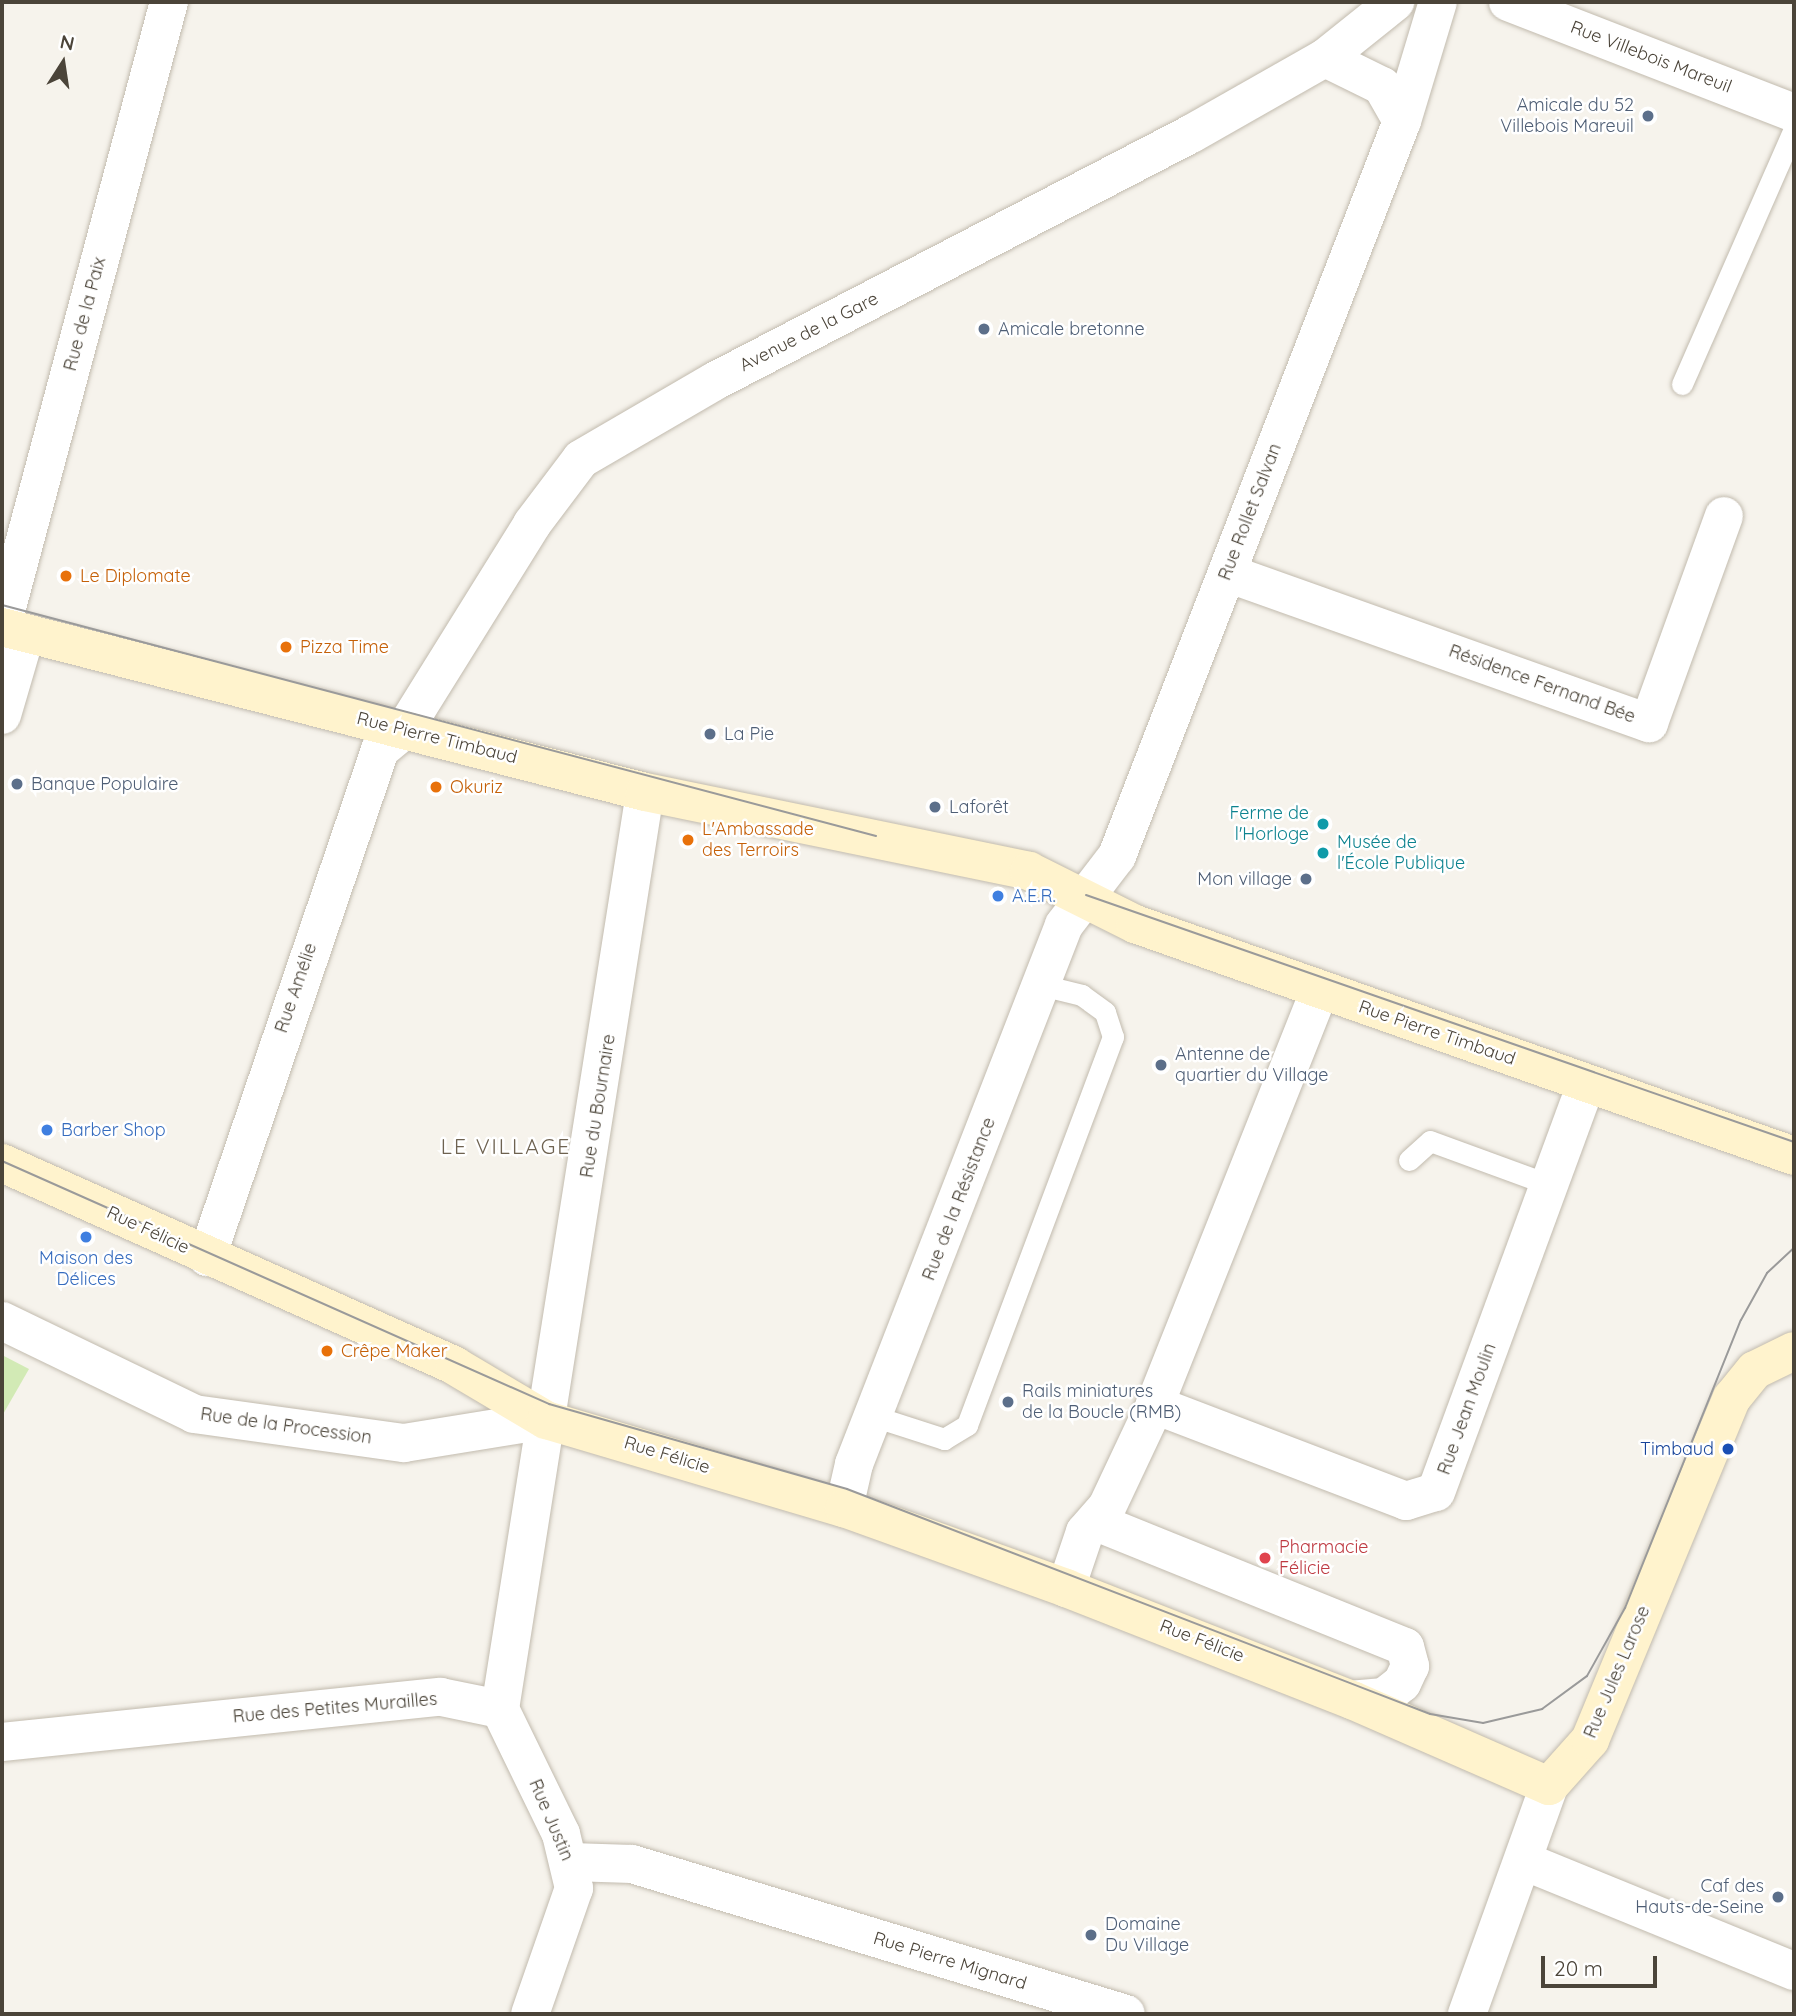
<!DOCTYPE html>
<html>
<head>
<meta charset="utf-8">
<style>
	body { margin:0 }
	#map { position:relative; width:1796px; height:2016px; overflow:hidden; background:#f6f3ec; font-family:Quicksand,sans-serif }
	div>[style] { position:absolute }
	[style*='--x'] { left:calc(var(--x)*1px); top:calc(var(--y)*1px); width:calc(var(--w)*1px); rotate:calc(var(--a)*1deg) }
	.green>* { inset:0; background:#d2eab5 }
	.roads { filter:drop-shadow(0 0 2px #c2bbae) drop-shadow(0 0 2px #c2bbae) }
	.lane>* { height:21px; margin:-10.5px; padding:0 10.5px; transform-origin:10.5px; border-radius:10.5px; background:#fff }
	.street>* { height:38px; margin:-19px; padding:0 19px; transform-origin:19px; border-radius:19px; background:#fff }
	.secondary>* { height:38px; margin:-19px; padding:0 19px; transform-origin:19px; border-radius:19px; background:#fff3cd }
	.tram>* { height:2px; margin:-1px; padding:0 1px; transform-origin:1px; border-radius:1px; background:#9a9a9a }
	.dots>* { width:19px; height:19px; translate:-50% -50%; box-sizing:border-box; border:4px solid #fff; border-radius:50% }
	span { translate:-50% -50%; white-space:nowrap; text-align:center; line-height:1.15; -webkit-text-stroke:5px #fff; paint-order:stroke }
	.street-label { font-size:18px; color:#4b4439 }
	.service-label { font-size:18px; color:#4e5e75 }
	.right { translate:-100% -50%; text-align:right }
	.left { translate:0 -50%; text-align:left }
	.food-label { font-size:18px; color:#c56008 }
	.culture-label { font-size:18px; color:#0d838f }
	.shop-label { font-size:18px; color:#366cbe }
	.transit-label { font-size:18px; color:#164399 }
	.health-label { font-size:18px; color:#be3a42 }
	.quarter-label { font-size:21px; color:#6e6250; letter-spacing:2px }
	.frame { position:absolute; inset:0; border:4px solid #4b4439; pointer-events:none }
	.north { position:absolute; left:28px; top:28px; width:70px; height:70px; -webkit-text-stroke:5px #fff; paint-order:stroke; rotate:12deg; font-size:19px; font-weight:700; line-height:28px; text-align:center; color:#4b4439 }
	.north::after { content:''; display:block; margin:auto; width:24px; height:32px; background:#4b4439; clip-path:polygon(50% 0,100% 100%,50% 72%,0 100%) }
	.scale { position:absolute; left:1541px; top:1956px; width:116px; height:32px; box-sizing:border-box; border:4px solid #4b4439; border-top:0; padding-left:9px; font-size:21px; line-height:24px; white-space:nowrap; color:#4b4439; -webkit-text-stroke:5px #fff; paint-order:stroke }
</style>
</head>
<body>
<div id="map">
	<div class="green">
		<div style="clip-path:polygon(2px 1355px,29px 1369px,2px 1416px)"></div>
	</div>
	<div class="roads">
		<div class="lane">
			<div style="--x:1682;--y:384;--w:279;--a:-66.3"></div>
			<div style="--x:1409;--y:1160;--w:28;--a:-42"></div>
			<div style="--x:1430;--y:1141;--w:128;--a:20.1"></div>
			<div style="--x:873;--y:1416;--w:75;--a:17.9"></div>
			<div style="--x:944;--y:1439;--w:27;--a:-31"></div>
			<div style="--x:967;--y:1425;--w:415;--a:-69.4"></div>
			<div style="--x:1113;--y:1037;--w:26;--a:-108"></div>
			<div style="--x:1105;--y:1012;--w:29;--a:-144"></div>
			<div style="--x:1082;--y:995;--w:42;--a:-166.3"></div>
		</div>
		<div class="street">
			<div style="--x:1508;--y:2;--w:307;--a:21.2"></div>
			<div style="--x:1325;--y:58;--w:64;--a:26.2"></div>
			<div style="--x:1382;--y:86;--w:40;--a:60.3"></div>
			<div style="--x:1227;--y:573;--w:448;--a:19.6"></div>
			<div style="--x:1649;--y:723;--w:220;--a:-70.1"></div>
			<div style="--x:2;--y:626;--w:646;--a:-75.02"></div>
			<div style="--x:2;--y:715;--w:85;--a:-73.7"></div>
			<div style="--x:1319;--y:992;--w:444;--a:111.7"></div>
			<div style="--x:1155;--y:1405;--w:269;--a:20.9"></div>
			<div style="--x:1406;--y:1501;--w:31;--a:-17"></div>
			<div style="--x:1436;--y:1492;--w:435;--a:-69.8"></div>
			<div style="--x:207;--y:1257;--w:536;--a:-71.16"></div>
			<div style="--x:380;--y:750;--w:31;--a:-40"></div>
			<div style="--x:404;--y:730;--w:243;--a:-58.1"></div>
			<div style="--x:532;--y:524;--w:81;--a:-53"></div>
			<div style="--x:581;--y:459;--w:155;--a:-30.2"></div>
			<div style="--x:715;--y:381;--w:536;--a:-27.43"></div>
			<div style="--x:1191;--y:134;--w:154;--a:-29.6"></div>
			<div style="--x:1325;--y:58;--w:90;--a:-38.7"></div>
			<div style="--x:2;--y:1321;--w:213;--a:25.8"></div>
			<div style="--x:194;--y:1414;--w:212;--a:7.9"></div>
			<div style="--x:404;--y:1443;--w:144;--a:-9.2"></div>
			<div style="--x:844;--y:1508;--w:45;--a:-77.2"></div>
			<div style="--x:854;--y:1464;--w:578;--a:-68.71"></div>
			<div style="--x:1064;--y:925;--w:87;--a:-52.5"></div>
			<div style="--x:1117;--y:856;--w:788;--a:-68.81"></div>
			<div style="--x:1402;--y:121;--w:124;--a:-73.2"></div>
			<div style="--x:1096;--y:1522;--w:333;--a:22"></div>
			<div style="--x:1405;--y:1647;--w:20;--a:75"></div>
			<div style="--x:1410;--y:1666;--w:19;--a:115"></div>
			<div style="--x:1402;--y:1683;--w:23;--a:142"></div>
			<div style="--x:1384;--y:1697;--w:32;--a:175"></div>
			<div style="--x:1066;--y:1588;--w:59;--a:-71.3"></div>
			<div style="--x:1085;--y:1532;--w:33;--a:-49"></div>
			<div style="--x:1107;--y:1507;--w:113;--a:-64.8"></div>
			<div style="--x:500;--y:1709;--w:928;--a:-81.01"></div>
			<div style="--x:500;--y:1709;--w:139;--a:64"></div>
			<div style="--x:561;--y:1834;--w:56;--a:76.5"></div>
			<div style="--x:574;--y:1888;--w:133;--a:109.2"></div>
			<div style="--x:2;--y:1742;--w:441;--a:-5.9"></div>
			<div style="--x:441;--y:1697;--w:60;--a:11.5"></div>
			<div style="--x:1524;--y:1861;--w:292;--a:22.2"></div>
			<div style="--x:571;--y:1862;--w:61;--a:1.9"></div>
			<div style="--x:632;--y:1864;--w:516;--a:16.89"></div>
			<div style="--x:1467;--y:2014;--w:242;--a:-70.2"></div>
		</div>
		<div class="secondary">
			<div style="--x:2;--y:627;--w:664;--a:14.39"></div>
			<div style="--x:645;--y:792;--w:392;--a:11.6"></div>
			<div style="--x:1029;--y:871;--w:119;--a:26.6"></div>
			<div style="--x:1135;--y:924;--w:699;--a:19.39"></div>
			<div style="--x:2;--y:1163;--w:496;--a:24.1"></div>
			<div style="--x:455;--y:1366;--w:106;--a:30.7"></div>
			<div style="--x:546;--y:1420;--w:311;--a:16.5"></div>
			<div style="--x:844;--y:1508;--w:236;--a:19.8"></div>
			<div style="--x:1066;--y:1588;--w:307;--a:21.4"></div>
			<div style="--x:1352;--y:1700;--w:215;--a:23.6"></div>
			<div style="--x:1549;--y:1786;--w:62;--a:-48.3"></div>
			<div style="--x:1590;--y:1740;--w:370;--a:-67.5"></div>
			<div style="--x:1732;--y:1398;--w:36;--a:-51"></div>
			<div style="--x:1755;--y:1370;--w:43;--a:-26"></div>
		</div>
	</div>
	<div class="tram">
		<div style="--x:2;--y:605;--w:904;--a:14.8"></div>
		<div style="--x:1086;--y:895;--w:750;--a:19.23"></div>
		<div style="--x:2;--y:1161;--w:599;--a:23.95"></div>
		<div style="--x:549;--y:1404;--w:310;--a:15.9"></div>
		<div style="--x:847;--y:1489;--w:625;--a:21.1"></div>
		<div style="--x:1430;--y:1714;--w:54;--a:9.6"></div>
		<div style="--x:1483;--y:1723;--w:61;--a:-13.3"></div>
		<div style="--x:1542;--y:1709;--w:56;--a:-36.3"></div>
		<div style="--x:1587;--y:1676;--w:78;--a:-60.8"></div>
		<div style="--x:1625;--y:1608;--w:310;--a:-68.1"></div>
		<div style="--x:1741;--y:1320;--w:54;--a:-61"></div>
		<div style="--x:1767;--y:1273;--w:37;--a:-43"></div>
	</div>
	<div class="dots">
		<div style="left:1648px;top:116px;background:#5c6f8a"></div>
		<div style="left:984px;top:329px;background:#5c6f8a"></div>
		<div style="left:66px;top:576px;background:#e8710a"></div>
		<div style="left:286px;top:647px;background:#e8710a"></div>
		<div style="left:710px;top:734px;background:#5c6f8a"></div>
		<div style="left:17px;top:784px;background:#5c6f8a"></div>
		<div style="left:436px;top:787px;background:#e8710a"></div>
		<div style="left:935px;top:807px;background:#5c6f8a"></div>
		<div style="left:1323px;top:824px;background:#0f9aa8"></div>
		<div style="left:688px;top:840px;background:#e8710a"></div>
		<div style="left:1323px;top:853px;background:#0f9aa8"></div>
		<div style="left:1306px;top:879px;background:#5c6f8a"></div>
		<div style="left:998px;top:896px;background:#3f7fe0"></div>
		<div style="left:1161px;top:1065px;background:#5c6f8a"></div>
		<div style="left:47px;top:1130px;background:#3f7fe0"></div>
		<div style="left:86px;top:1237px;background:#3f7fe0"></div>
		<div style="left:327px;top:1351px;background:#e8710a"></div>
		<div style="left:1008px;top:1402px;background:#5c6f8a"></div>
		<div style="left:1728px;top:1449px;background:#1a4fb4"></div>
		<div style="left:1265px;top:1558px;background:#e0444e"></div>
		<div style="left:1778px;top:1897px;background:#5c6f8a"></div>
		<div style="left:1091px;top:1935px;background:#5c6f8a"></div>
	</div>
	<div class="street-label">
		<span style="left:1651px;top:57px;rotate:21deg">Rue Villebois Mareuil</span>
		<span style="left:85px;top:314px;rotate:-75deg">Rue de la Paix</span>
		<span style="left:809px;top:332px;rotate:-27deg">Avenue de la Gare</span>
		<span style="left:1250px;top:512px;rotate:-69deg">Rue Rollet Salvan</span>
		<span style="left:1542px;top:684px;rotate:20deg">Résidence Fernand Bée</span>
		<span style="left:437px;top:738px;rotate:14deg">Rue Pierre Timbaud</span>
		<span style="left:296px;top:988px;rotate:-71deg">Rue Amélie</span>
		<span style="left:1437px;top:1033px;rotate:19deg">Rue Pierre Timbaud</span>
		<span style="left:598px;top:1106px;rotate:-81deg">Rue du Bournaire</span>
		<span style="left:959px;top:1199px;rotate:-69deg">Rue de la Résistance</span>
		<span style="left:148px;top:1230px;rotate:25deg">Rue Félicie</span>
		<span style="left:1467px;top:1409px;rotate:-70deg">Rue Jean Moulin</span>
		<span style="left:286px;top:1426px;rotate:8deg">Rue de la Procession</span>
		<span style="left:667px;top:1455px;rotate:17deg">Rue Félicie</span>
		<span style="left:1202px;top:1641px;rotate:21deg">Rue Félicie</span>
		<span style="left:1617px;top:1672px;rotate:-67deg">Rue Jules Larose</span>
		<span style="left:335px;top:1708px;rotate:-5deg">Rue des Petites Murailles</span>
		<span style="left:551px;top:1820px;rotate:67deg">Rue Justin</span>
		<span style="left:950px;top:1961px;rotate:17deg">Rue Pierre Mignard</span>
	</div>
	<div class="service-label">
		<span class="right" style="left:1634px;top:116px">Amicale du 52<br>Villebois Mareuil</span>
		<span class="left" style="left:998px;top:329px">Amicale bretonne</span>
		<span class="left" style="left:724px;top:734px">La Pie</span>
		<span class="left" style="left:31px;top:784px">Banque Populaire</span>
		<span class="left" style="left:949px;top:807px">Laforêt</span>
		<span class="right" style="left:1292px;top:879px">Mon village</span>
		<span class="left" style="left:1175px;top:1065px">Antenne de<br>quartier du Village</span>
		<span class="left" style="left:1022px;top:1402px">Rails miniatures<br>de la Boucle (RMB)</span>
		<span class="right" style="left:1764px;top:1897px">Caf des<br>Hauts-de-Seine</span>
		<span class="left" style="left:1105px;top:1935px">Domaine<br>Du Village</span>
	</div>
	<div class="food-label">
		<span class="left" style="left:80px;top:576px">Le Diplomate</span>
		<span class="left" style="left:300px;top:647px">Pizza Time</span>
		<span class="left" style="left:450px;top:787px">Okuriz</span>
		<span class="left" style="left:702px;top:840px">L'Ambassade<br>des Terroirs</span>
		<span class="left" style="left:341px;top:1351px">Crêpe Maker</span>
	</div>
	<div class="culture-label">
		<span class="right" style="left:1309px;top:824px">Ferme de<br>l'Horloge</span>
		<span class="left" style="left:1337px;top:853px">Musée de<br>l'École Publique</span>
	</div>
	<div class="shop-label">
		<span class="left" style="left:1012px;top:896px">A.E.R.</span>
		<span class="left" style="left:61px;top:1130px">Barber Shop</span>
		<span style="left:86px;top:1269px">Maison des<br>Délices</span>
	</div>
	<div class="transit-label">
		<span class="right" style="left:1714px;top:1449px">Timbaud</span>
	</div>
	<div class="health-label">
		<span class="left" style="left:1279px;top:1558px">Pharmacie<br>Félicie</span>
	</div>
	<div class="quarter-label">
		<span style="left:506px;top:1146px">LE VILLAGE</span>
	</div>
	<div class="frame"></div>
	<div class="north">N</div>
	<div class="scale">20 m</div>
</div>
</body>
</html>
